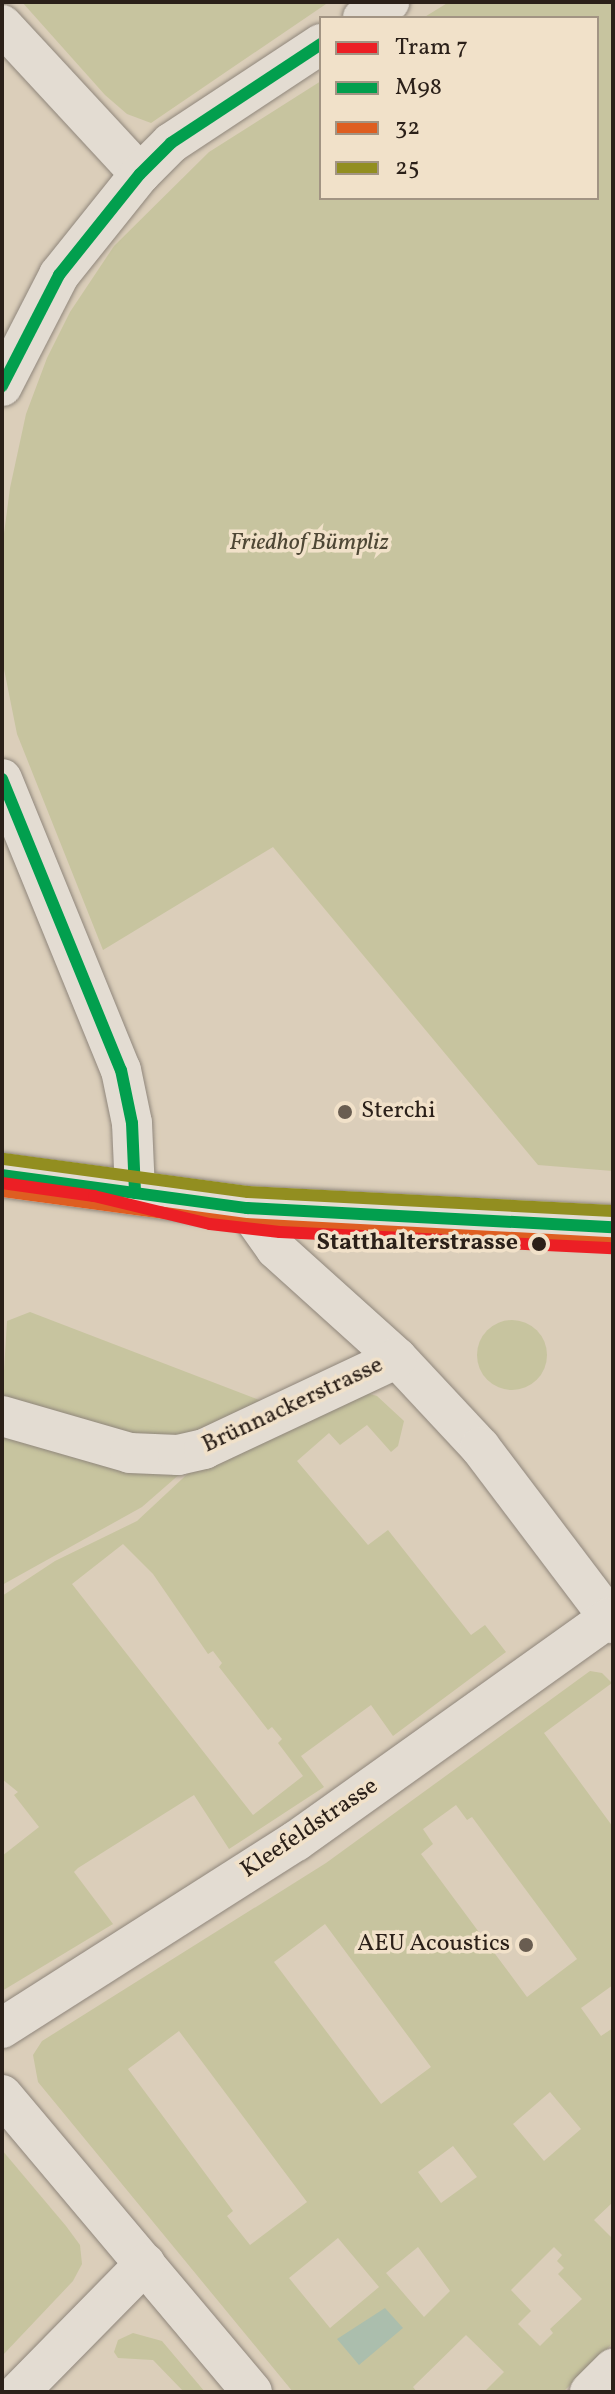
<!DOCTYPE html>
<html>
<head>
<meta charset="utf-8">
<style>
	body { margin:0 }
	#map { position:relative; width:615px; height:2394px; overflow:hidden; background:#dbceba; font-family:Vollkorn,serif }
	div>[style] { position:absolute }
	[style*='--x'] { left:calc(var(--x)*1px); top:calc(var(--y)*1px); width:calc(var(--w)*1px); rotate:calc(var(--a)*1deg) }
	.green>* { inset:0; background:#c7c49f }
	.round { border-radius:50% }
	.water>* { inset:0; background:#abbead }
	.roads { filter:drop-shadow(0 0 2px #8f867b) drop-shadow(0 0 2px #8f867b) }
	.street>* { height:40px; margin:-20px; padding:0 20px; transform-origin:20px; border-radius:20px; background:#e3dcd2 }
	.secondary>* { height:44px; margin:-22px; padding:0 22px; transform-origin:22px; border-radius:22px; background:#e3dcd2 }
	.bus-1>* { height:12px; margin:-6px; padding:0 6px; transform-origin:6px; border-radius:6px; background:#029f4e }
	.bus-2>* { height:12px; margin:-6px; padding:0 6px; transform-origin:6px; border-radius:6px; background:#de5e21 }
	.bus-3>* { height:12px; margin:-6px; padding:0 6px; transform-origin:6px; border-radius:6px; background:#928e20 }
	.tram-1>* { height:12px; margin:-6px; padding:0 6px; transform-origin:6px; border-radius:6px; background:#ec1f25 }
	.dots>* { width:22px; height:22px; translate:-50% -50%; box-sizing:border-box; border:4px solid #f1e1c9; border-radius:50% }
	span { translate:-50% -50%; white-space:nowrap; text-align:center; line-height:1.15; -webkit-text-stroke:7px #f1e1c9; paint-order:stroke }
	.park-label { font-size:24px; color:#4e4735; font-style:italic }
	.poi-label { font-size:24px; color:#2b2019 }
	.left { translate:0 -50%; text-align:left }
	.right { translate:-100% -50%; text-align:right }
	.stop-label { font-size:24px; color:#2b2019; font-weight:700 }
	.street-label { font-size:24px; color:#2b2019 }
	.frame { position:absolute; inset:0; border:4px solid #2b2019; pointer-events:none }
	.legend { position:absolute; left:319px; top:16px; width:280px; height:184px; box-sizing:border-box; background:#f1e1c9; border:2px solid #a29483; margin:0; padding:10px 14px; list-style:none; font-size:24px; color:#2b2019 }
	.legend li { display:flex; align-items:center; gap:16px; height:40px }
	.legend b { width:40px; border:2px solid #a29483 }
</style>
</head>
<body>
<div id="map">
	<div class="green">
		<div style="clip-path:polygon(22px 2px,329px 2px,151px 123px,127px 114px,105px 95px)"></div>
		<div style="clip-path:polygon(449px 2px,613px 2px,613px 1171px,538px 1165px,273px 847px,103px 950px,17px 734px,2px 659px,2px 549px,10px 488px,26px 414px,47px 358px,70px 312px,114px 246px,209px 152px,321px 81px,321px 198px,597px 198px,597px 18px,423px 18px)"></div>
		<div style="clip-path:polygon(30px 1312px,267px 1403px,167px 1445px,2px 1404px,7px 1321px)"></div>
		<div class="round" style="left:477px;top:1320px;width:70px;height:70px"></div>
		<div style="clip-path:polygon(evenodd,363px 1392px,377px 1396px,404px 1421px,398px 1446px,391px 1452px,367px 1425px,340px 1445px,329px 1433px,297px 1461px,368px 1545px,388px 1530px,471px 1635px,485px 1625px,506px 1652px,393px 1736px,371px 1705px,301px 1756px,324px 1787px,229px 1849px,194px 1795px,78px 1868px,74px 1872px,113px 1924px,2px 1991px,2px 1856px,39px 1827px,14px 1795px,18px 1792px,2px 1779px,2px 1596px,55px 1561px,137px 1521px,197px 1465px,363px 1392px,123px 1544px,153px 1574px,208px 1654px,213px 1651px,222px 1663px,219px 1667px,268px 1730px,272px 1727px,282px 1739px,278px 1743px,303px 1776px,253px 1815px,72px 1584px,123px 1544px)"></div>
		<div style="clip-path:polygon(2px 1429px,189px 1466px,142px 1507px,2px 1585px)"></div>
		<div style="clip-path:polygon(evenodd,590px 1671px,602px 1673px,612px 1683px,544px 1733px,613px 1827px,613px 1985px,581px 2008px,601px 2036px,613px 2028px,613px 2202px,594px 2220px,613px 2239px,613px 2343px,563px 2392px,484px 2392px,504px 2372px,466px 2335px,413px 2387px,417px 2392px,293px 2392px,38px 2082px,33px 2055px,42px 2041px,326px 1863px,590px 1671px,456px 1805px,467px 1820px,472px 1817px,577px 1959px,527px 1997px,421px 1854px,433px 1844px,423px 1829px,456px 1805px,590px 1671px,325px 1924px,431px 2067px,381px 2104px,274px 1962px,325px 1924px,590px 1671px,179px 2031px,307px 2202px,250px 2245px,227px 2216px,233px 2211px,128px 2069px,179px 2031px,590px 1671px,550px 2092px,581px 2129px,544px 2161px,513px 2124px,550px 2092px,590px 1671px,453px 2146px,477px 2177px,441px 2203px,418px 2172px,453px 2146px,590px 1671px,338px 2238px,379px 2287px,330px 2328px,289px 2278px,338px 2238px,590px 1671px,418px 2247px,450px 2291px,424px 2317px,386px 2273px,418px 2247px,590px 1671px,554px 2247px,562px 2255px,557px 2261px,564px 2268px,558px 2274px,582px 2299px,550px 2329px,553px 2333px,540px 2346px,518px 2324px,531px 2311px,511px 2290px,554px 2247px)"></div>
		<div style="clip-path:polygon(2px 2150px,66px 2226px,80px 2245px,82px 2264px,73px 2281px,2px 2356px)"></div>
		<div style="clip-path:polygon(133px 2333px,162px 2341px,205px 2392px,184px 2392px,153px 2360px,118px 2358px,114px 2352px,118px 2340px)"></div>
	</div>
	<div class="water">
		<div style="clip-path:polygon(385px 2308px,403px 2328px,359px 2365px,337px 2339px)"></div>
	</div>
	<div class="roads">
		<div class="street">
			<div style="--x:363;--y:18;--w:31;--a:-32"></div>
			<div style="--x:2;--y:25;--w:203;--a:47.2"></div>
			<div style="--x:2;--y:386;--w:125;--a:-62.8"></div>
			<div style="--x:59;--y:275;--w:129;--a:-51.3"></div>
			<div style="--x:140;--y:174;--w:44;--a:-45"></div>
			<div style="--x:171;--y:143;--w:180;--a:-33.4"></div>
			<div style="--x:2;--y:779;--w:314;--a:67.8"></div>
			<div style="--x:121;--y:1070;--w:54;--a:78.3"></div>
			<div style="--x:132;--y:1123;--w:70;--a:87.5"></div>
			<div style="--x:247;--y:1208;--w:50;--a:54.7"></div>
			<div style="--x:276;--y:1249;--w:163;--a:42"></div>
			<div style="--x:397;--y:1358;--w:122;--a:47"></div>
			<div style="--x:480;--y:1447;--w:221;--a:52.9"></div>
			<div style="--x:2;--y:1416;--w:133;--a:16.1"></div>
			<div style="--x:130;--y:1453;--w:48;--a:2.4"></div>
			<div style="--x:178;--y:1455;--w:27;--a:-13"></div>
			<div style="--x:204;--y:1449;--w:213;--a:-25.2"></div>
			<div style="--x:2;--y:2028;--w:348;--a:-32.5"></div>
			<div style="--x:296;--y:1841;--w:384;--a:-35.5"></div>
			<div style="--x:2;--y:2095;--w:388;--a:49.9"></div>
			<div style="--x:19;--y:2392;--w:180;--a:-45.5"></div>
			<div style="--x:590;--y:2392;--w:33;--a:-45"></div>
		</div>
		<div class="secondary">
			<div style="--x:2;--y:1175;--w:247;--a:7.7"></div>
			<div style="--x:247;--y:1208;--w:366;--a:3"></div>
		</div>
	</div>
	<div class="bus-1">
		<div style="--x:2;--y:386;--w:125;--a:-62.8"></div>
		<div style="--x:59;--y:275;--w:129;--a:-51.3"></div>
		<div style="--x:140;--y:174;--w:44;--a:-45"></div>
		<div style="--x:171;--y:143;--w:180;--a:-33.4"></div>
		<div style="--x:2;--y:779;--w:314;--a:67.8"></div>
		<div style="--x:121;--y:1070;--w:54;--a:78.3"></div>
		<div style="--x:132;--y:1123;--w:70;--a:87.5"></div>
		<div style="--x:2;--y:1175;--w:247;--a:7.7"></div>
		<div style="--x:247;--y:1208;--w:366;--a:3"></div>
	</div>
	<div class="bus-2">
		<div style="--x:2;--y:1191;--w:246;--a:7.7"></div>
		<div style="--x:246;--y:1224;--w:366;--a:3"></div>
	</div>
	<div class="bus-3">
		<div style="--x:4;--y:1159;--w:246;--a:7.7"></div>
		<div style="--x:248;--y:1192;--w:365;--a:3"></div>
	</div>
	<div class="tram-1">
		<div style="--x:2;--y:1183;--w:93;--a:8"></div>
		<div style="--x:94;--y:1196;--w:119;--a:13.6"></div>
		<div style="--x:210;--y:1224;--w:70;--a:6.5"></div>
		<div style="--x:280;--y:1232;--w:333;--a:2.8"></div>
	</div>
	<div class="dots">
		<div style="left:345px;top:1112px;background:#695d51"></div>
		<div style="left:539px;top:1244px;background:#2b2019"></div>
		<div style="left:526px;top:1945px;background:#695d51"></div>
	</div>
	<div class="park-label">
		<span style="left:309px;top:544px">Friedhof Bümpliz</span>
	</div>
	<div class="poi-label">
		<span class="left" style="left:361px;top:1112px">Sterchi</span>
		<span class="right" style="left:510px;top:1945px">AEU Acoustics</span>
	</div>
	<div class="stop-label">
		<span class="right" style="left:518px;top:1244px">Statthalterstrasse</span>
	</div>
	<div class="street-label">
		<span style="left:293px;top:1406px;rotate:-25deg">Brünnackerstrasse</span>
		<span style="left:310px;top:1829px;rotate:-34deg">Kleefeldstrasse</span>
	</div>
	<div class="frame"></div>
	<ul class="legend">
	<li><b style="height:10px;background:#ec1f25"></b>Tram 7</li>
	<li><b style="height:10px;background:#029f4e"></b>M98</li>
	<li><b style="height:10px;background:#de5e21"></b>32</li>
	<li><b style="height:10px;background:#928e20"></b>25</li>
	</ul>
</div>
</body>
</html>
